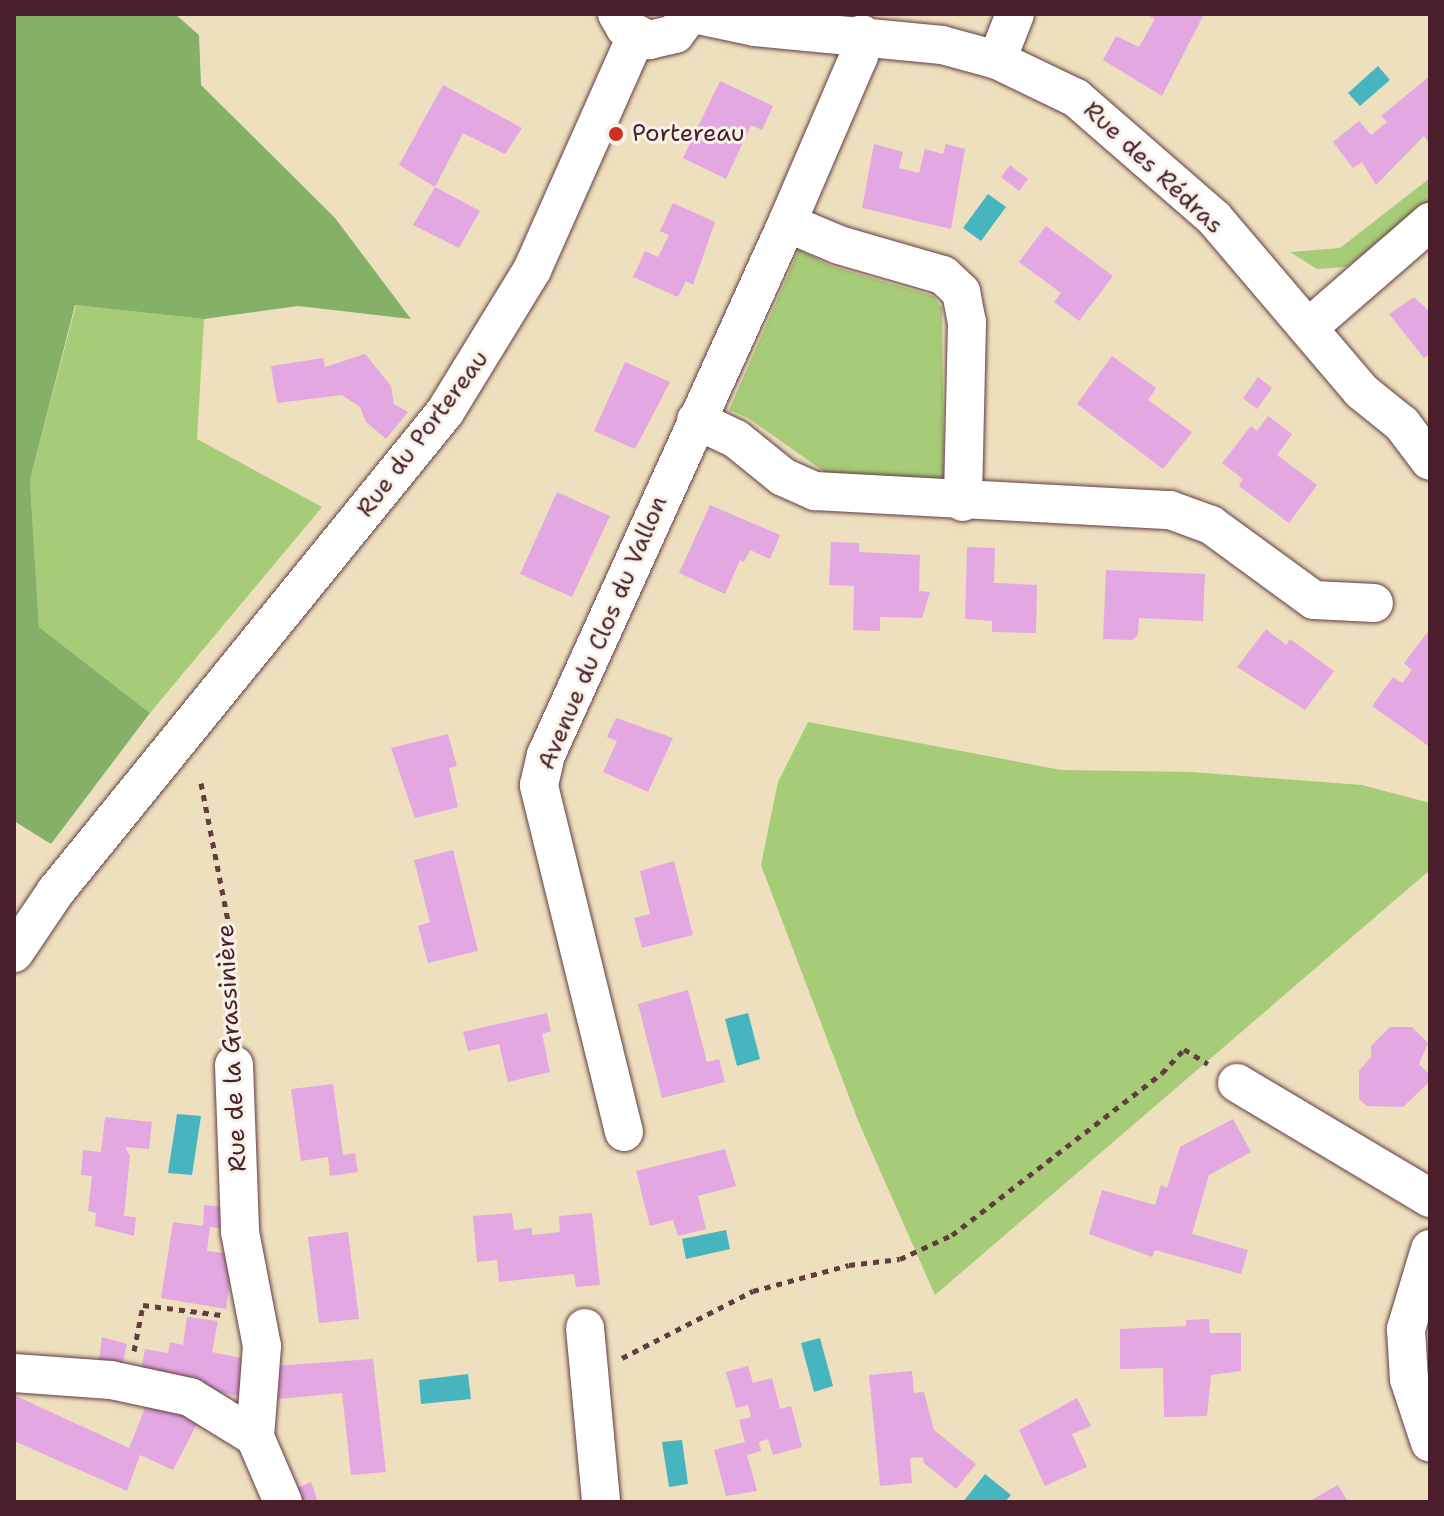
<!DOCTYPE html>
<html>
<head>
<meta charset="utf-8">
<style>
	body { margin:0 }
	#map { position:relative; width:1444px; height:1516px; overflow:hidden; background:#eedfbe; font-family:"Shantell Sans",sans-serif }
	div>[style] { position:absolute }
	[style*='--x'] { left:calc(var(--x)*1px); top:calc(var(--y)*1px); width:calc(var(--w)*1px); rotate:calc(var(--a)*1deg) }
	.green>* { inset:0; background:#a6cc77 }
	.forest>* { inset:0; background:#84b068 }
	.water>* { inset:0; background:#46b5c0 }
	.building>* { inset:0; background:#e3a8e1 }
	.path>* { height:5px; margin-top:-2.5px; transform-origin:0; background:repeating-linear-gradient(90deg,#633c41 0 6px,transparent 0 12px) }
	.roads { filter:drop-shadow(0 0 2px #633c41) drop-shadow(0 0 2px #633c41) }
	.minor>* { height:38px; margin:-19px; padding:0 19px; transform-origin:19px; border-radius:19px; background:#fff }
	.dots>* { width:22px; height:22px; translate:-50% -50%; box-sizing:border-box; border:4px solid #f7f3e8; border-radius:50% }
	span { translate:-50% -50%; white-space:nowrap; text-align:center; line-height:1.15; -webkit-text-stroke:6px #f7f3e8; paint-order:stroke }
	.poi-label { font-size:24px; color:#4a1f2b }
	.left { translate:0 -50%; text-align:left }
	.street-label { font-size:24px; color:#4a1f2b }
	.frame { position:absolute; inset:0; border:16px solid #4a1f2b; pointer-events:none }
</style>
</head>
<body>
<div id="map">
	<div class="green">
		<div style="clip-path:polygon(1430px 178px,1430px 202px,1346px 267px,1317px 269px,1290px 252px,1340px 248px)"></div>
		<div style="clip-path:polygon(799px 250px,831px 266px,933px 296px,942px 308px,944px 483px,829px 475px,748px 418px,729px 410px)"></div>
		<div style="clip-path:polygon(76px 305px,204px 319px,197px 439px,322px 507px,150px 713px,39px 627px,30px 480px)"></div>
		<div style="clip-path:polygon(808px 722px,1061px 770px,1191px 772px,1362px 785px,1430px 803px,1430px 870px,935px 1295px,859px 1123px,761px 865px,778px 782px)"></div>
	</div>
	<div class="forest">
		<div style="clip-path:polygon(14px 14px,175px 14px,199px 35px,201px 85px,335px 218px,411px 319px,298px 306px,204px 319px,75px 305px,30px 480px,39px 627px,150px 713px,51px 844px,14px 821px)"></div>
	</div>
	<div class="water">
		<div style="clip-path:polygon(1378px 66px,1390px 80px,1360px 106px,1348px 93px)"></div>
		<div style="clip-path:polygon(988px 194px,1006px 207px,981px 241px,963px 228px)"></div>
		<div style="clip-path:polygon(748px 1013px,760px 1059px,737px 1066px,725px 1019px)"></div>
		<div style="clip-path:polygon(177px 1114px,201px 1116px,192px 1175px,168px 1173px)"></div>
		<div style="clip-path:polygon(726px 1230px,730px 1249px,686px 1259px,682px 1239px)"></div>
		<div style="clip-path:polygon(820px 1338px,833px 1386px,814px 1392px,801px 1343px)"></div>
		<div style="clip-path:polygon(468px 1374px,471px 1399px,421px 1404px,419px 1380px)"></div>
		<div style="clip-path:polygon(682px 1440px,688px 1484px,669px 1487px,662px 1442px)"></div>
		<div style="clip-path:polygon(985px 1474px,1011px 1495px,1005px 1502px,963px 1502px)"></div>
	</div>
	<div class="building">
		<div style="clip-path:polygon(1146px 14px,1204px 14px,1162px 96px,1103px 60px,1116px 36px,1139px 47px,1155px 19px)"></div>
		<div style="clip-path:polygon(1430px 76px,1430px 144px,1424px 136px,1376px 185px,1362px 162px,1353px 168px,1333px 142px,1359px 121px,1371px 135px,1387px 122px,1381px 116px)"></div>
		<div style="clip-path:polygon(720px 81px,773px 106px,762px 130px,751px 125px,726px 179px,683px 158px)"></div>
		<div style="clip-path:polygon(443px 85px,522px 128px,505px 154px,463px 133px,435px 187px,399px 165px)"></div>
		<div style="clip-path:polygon(874px 144px,903px 152px,899px 168px,919px 173px,925px 149px,943px 154px,946px 144px,965px 149px,951px 229px,862px 208px)"></div>
		<div style="clip-path:polygon(1010px 165px,1028px 179px,1019px 191px,1001px 177px)"></div>
		<div style="clip-path:polygon(435px 187px,480px 211px,459px 248px,413px 225px)"></div>
		<div style="clip-path:polygon(673px 203px,715px 222px,693px 285px,686px 281px,678px 297px,633px 277px,645px 251px,658px 257px,669px 235px,660px 231px)"></div>
		<div style="clip-path:polygon(1046px 226px,1113px 276px,1079px 321px,1054px 302px,1061px 293px,1019px 262px)"></div>
		<div style="clip-path:polygon(1414px 297px,1430px 312px,1430px 354px,1424px 358px,1389px 314px)"></div>
		<div style="clip-path:polygon(365px 354px,391px 386px,394px 404px,408px 412px,386px 439px,366px 422px,360px 407px,342px 395px,277px 403px,271px 366px,323px 358px,325px 367px)"></div>
		<div style="clip-path:polygon(1112px 356px,1156px 388px,1148px 400px,1192px 432px,1163px 469px,1077px 404px)"></div>
		<div style="clip-path:polygon(625px 362px,670px 382px,635px 449px,594px 431px)"></div>
		<div style="clip-path:polygon(1258px 377px,1272px 388px,1257px 409px,1243px 398px)"></div>
		<div style="clip-path:polygon(1268px 416px,1292px 434px,1277px 455px,1317px 485px,1289px 523px,1239px 486px,1243px 479px,1222px 463px,1251px 426px,1257px 431px)"></div>
		<div style="clip-path:polygon(557px 492px,610px 516px,572px 597px,520px 574px)"></div>
		<div style="clip-path:polygon(710px 505px,780px 535px,770px 559px,750px 550px,744px 562px,740px 560px,725px 594px,679px 573px)"></div>
		<div style="clip-path:polygon(831px 542px,859px 543px,859px 552px,920px 555px,919px 591px,930px 592px,922px 618px,880px 617px,880px 631px,853px 630px,854px 586px,829px 585px)"></div>
		<div style="clip-path:polygon(967px 547px,995px 548px,994px 583px,1037px 585px,1036px 633px,992px 632px,992px 621px,965px 619px)"></div>
		<div style="clip-path:polygon(1106px 570px,1205px 574px,1203px 621px,1139px 618px,1138px 635px,1132px 640px,1103px 639px)"></div>
		<div style="clip-path:polygon(1266px 629px,1286px 645px,1290px 639px,1334px 671px,1305px 710px,1237px 667px)"></div>
		<div style="clip-path:polygon(1430px 629px,1430px 745px,1427px 745px,1372px 706px,1393px 677px,1402px 683px,1412px 670px,1404px 663px)"></div>
		<div style="clip-path:polygon(616px 718px,673px 738px,648px 792px,603px 772px,617px 741px,607px 737px)"></div>
		<div style="clip-path:polygon(448px 734px,457px 766px,449px 768px,458px 807px,415px 818px,391px 748px)"></div>
		<div style="clip-path:polygon(453px 850px,478px 951px,428px 963px,418px 926px,430px 922px,414px 860px)"></div>
		<div style="clip-path:polygon(674px 861px,693px 935px,642px 948px,634px 918px,650px 914px,640px 871px)"></div>
		<div style="clip-path:polygon(688px 990px,707px 1062px,719px 1059px,725px 1082px,662px 1098px,638px 1004px)"></div>
		<div style="clip-path:polygon(547px 1013px,551px 1031px,542px 1034px,550px 1072px,508px 1082px,499px 1044px,468px 1051px,463px 1032px)"></div>
		<div style="clip-path:polygon(1390px 1027px,1412px 1027px,1428px 1043px,1419px 1064px,1429px 1074px,1428px 1083px,1403px 1107px,1367px 1106px,1359px 1099px,1359px 1071px,1371px 1057px,1371px 1046px)"></div>
		<div style="clip-path:polygon(333px 1084px,343px 1155px,355px 1153px,358px 1172px,330px 1176px,328px 1157px,301px 1161px,291px 1089px)"></div>
		<div style="clip-path:polygon(105px 1117px,152px 1122px,149px 1149px,125px 1147px,130px 1156px,124px 1216px,136px 1217px,134px 1236px,95px 1226px,96px 1213px,88px 1211px,92px 1176px,81px 1175px,83px 1150px,101px 1152px)"></div>
		<div style="clip-path:polygon(1233px 1119px,1251px 1152px,1209px 1175px,1192px 1234px,1248px 1250px,1241px 1274px,1155px 1250px,1152px 1257px,1089px 1234px,1102px 1190px,1155px 1205px,1161px 1185px,1167px 1188px,1180px 1147px)"></div>
		<div style="clip-path:polygon(725px 1149px,736px 1186px,698px 1196px,706px 1229px,678px 1236px,673px 1220px,650px 1226px,636px 1171px)"></div>
		<div style="clip-path:polygon(204px 1205px,226px 1207px,227px 1229px,210px 1227px,207px 1251px,234px 1254px,226px 1309px,161px 1298px,173px 1222px,203px 1226px)"></div>
		<div style="clip-path:polygon(512px 1213px,514px 1230px,532px 1228px,532px 1235px,560px 1232px,559px 1216px,592px 1213px,600px 1285px,576px 1287px,574px 1274px,499px 1282px,497px 1260px,477px 1262px,473px 1216px)"></div>
		<div style="clip-path:polygon(348px 1232px,359px 1319px,319px 1323px,308px 1237px)"></div>
		<div style="clip-path:polygon(187px 1317px,218px 1321px,212px 1352px,250px 1360px,247px 1398px,140px 1375px,145px 1349px,168px 1353px,170px 1342px,183px 1345px)"></div>
		<div style="clip-path:polygon(1209px 1319px,1210px 1333px,1241px 1333px,1241px 1371px,1211px 1375px,1207px 1416px,1164px 1417px,1163px 1368px,1120px 1369px,1120px 1329px,1186px 1326px,1186px 1320px)"></div>
		<div style="clip-path:polygon(102px 1337px,127px 1344px,121px 1371px,98px 1367px)"></div>
		<div style="clip-path:polygon(373px 1359px,386px 1472px,351px 1475px,342px 1393px,268px 1400px,274px 1366px)"></div>
		<div style="clip-path:polygon(748px 1366px,753px 1383px,772px 1378px,780px 1409px,791px 1406px,802px 1447px,773px 1455px,768px 1439px,759px 1442px,761px 1451px,747px 1455px,757px 1491px,726px 1496px,714px 1450px,745px 1442px,739px 1420px,751px 1417px,748px 1405px,736px 1408px,726px 1372px)"></div>
		<div style="clip-path:polygon(912px 1371px,914px 1393px,924px 1392px,934px 1430px,976px 1464px,956px 1489px,924px 1463px,923px 1457px,910px 1458px,912px 1483px,880px 1486px,869px 1375px)"></div>
		<div style="clip-path:polygon(14px 1395px,129px 1448px,149px 1398px,199px 1420px,173px 1470px,140px 1455px,127px 1491px,14px 1441px)"></div>
		<div style="clip-path:polygon(1077px 1398px,1091px 1426px,1072px 1434px,1087px 1467px,1045px 1486px,1019px 1430px)"></div>
		<div style="clip-path:polygon(311px 1482px,318px 1502px,297px 1502px,292px 1490px)"></div>
		<div style="clip-path:polygon(1338px 1485px,1348px 1502px,1308px 1502px)"></div>
	</div>
	<div class="path">
		<div style="--x:201;--y:783;--w:151;--a:78.9"></div>
		<div style="--x:230;--y:931;--w:102;--a:88.3"></div>
		<div style="--x:134;--y:1351;--w:47;--a:-78.9"></div>
		<div style="--x:143;--y:1305;--w:79;--a:7.3"></div>
		<div style="--x:622;--y:1358;--w:147;--a:-27.1"></div>
		<div style="--x:753;--y:1291;--w:99;--a:-15.2"></div>
		<div style="--x:849;--y:1265;--w:51;--a:-6.7"></div>
		<div style="--x:900;--y:1259;--w:57;--a:-24.8"></div>
		<div style="--x:952;--y:1235;--w:265;--a:-37.6"></div>
		<div style="--x:1162;--y:1073;--w:33;--a:-47"></div>
		<div style="--x:1184;--y:1049;--w:28;--a:32"></div>
	</div>
	<div class="roads">
		<div class="minor">
			<div style="--x:617;--y:14;--w:16;--a:60"></div>
			<div style="--x:625;--y:28;--w:27;--a:27"></div>
			<div style="--x:649;--y:40;--w:27;--a:-13"></div>
			<div style="--x:675;--y:34;--w:25;--a:-53"></div>
			<div style="--x:693;--y:14;--w:63;--a:11.8"></div>
			<div style="--x:755;--y:27;--w:188;--a:5.5"></div>
			<div style="--x:942;--y:45;--w:57;--a:15.3"></div>
			<div style="--x:997;--y:60;--w:88;--a:25.7"></div>
			<div style="--x:1076;--y:98;--w:183;--a:41"></div>
			<div style="--x:1214;--y:218;--w:227;--a:49.6"></div>
			<div style="--x:1361;--y:391;--w:53;--a:38.8"></div>
			<div style="--x:1402;--y:424;--w:46;--a:52.9"></div>
			<div style="--x:997;--y:60;--w:49;--a:-68.6"></div>
			<div style="--x:787;--y:223;--w:56;--a:22.9"></div>
			<div style="--x:839;--y:245;--w:108;--a:16.1"></div>
			<div style="--x:943;--y:275;--w:25;--a:43"></div>
			<div style="--x:961;--y:292;--w:31;--a:79"></div>
			<div style="--x:967;--y:322;--w:180;--a:91.3"></div>
			<div style="--x:1308;--y:328;--w:162;--a:-41"></div>
			<div style="--x:696;--y:420;--w:44;--a:25.4"></div>
			<div style="--x:736;--y:439;--w:60;--a:39"></div>
			<div style="--x:783;--y:477;--w:35;--a:24"></div>
			<div style="--x:815;--y:491;--w:356;--a:3.1"></div>
			<div style="--x:1170;--y:510;--w:44;--a:20.1"></div>
			<div style="--x:1211;--y:525;--w:127;--a:36.1"></div>
			<div style="--x:1314;--y:600;--w:60;--a:2.9"></div>
			<div style="--x:14;--y:953;--w:75;--a:-55.9"></div>
			<div style="--x:56;--y:891;--w:617;--a:-50.92"></div>
			<div style="--x:445;--y:412;--w:167;--a:-58.5"></div>
			<div style="--x:532;--y:270;--w:256;--a:-66"></div>
			<div style="--x:234;--y:1065;--w:167;--a:87.9"></div>
			<div style="--x:240;--y:1232;--w:116;--a:79.1"></div>
			<div style="--x:262;--y:1346;--w:91;--a:94.4"></div>
			<div style="--x:255;--y:1437;--w:71;--a:66.7"></div>
			<div style="--x:1237;--y:1083;--w:225;--a:30.8"></div>
			<div style="--x:624;--y:1132;--w:357;--a:-103.8"></div>
			<div style="--x:539;--y:785;--w:31;--a:-77"></div>
			<div style="--x:546;--y:755;--w:584;--a:-65.63"></div>
			<div style="--x:787;--y:223;--w:182;--a:-66.7"></div>
			<div style="--x:859;--y:56;--w:22;--a:-82"></div>
			<div style="--x:1430;--y:1249;--w:84;--a:106.7"></div>
			<div style="--x:1406;--y:1329;--w:50;--a:86.6"></div>
			<div style="--x:1409;--y:1379;--w:67;--a:71.8"></div>
			<div style="--x:585;--y:1328;--w:175;--a:84.7"></div>
			<div style="--x:14;--y:1373;--w:97;--a:4.1"></div>
			<div style="--x:111;--y:1380;--w:81;--a:12.1"></div>
			<div style="--x:190;--y:1397;--w:76;--a:31.6"></div>
		</div>
	</div>
	<div class="dots">
		<div style="left:616px;top:134px;background:#c8321e"></div>
	</div>
	<div class="poi-label">
		<span class="left" style="left:632px;top:134px">Portereau</span>
	</div>
	<div class="street-label">
		<span style="left:1153px;top:168px;rotate:43deg">Rue des Rédras</span>
		<span style="left:423px;top:434px;rotate:-53deg">Rue du Portereau</span>
		<span style="left:603px;top:633px;rotate:-67deg">Avenue du Clos du Vallon</span>
		<span style="left:232px;top:1048px;rotate:-93deg">Rue de la Grassinière</span>
	</div>
	<div class="frame"></div>
</div>
</body>
</html>
